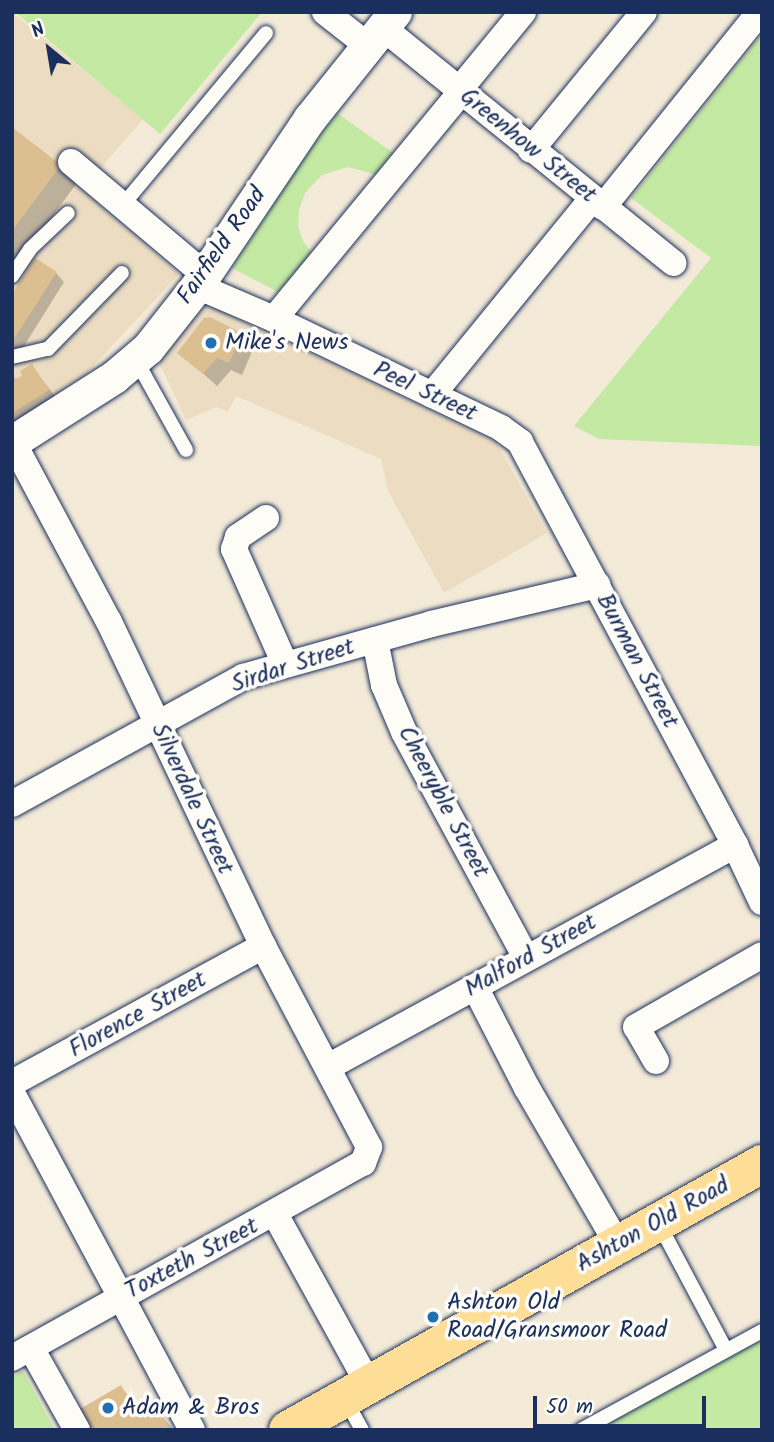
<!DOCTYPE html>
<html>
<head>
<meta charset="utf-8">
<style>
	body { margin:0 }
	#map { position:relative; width:774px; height:1442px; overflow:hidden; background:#f3ead8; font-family:Kalam,sans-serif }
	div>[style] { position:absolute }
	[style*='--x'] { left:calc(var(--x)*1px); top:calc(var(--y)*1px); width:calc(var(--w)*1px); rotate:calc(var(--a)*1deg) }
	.built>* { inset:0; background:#ecddc2 }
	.green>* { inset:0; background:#c4e9a3 }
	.shadow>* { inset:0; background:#0003 }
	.building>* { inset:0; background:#dcbf90 }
	.roads { filter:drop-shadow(0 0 2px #1b2f5e) drop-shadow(0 0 2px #1b2f5e) }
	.service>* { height:14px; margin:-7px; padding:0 7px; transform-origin:7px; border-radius:7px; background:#fdfcf7 }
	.minor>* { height:26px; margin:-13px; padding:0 13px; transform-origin:13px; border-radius:13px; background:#fdfcf7 }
	.tertiary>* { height:33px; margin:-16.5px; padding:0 16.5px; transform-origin:16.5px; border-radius:16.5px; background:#fdfcf7 }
	.trunk>* { height:38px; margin:-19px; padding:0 19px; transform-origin:19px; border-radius:19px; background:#fedd96 }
	.dots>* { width:19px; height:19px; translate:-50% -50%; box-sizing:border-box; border:4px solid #fdfcf7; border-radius:50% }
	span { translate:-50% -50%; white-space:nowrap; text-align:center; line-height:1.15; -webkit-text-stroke:7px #fdfcf7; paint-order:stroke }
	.street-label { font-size:24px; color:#1b2f5e }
	.poi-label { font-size:24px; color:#1b2f5e }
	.left { translate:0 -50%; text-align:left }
	.frame { position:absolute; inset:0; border:14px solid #1b2f5e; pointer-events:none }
	.north { position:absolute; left:14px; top:14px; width:70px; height:70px; -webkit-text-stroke:5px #fdfcf7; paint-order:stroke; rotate:330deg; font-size:19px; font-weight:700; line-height:28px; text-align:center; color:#1b2f5e }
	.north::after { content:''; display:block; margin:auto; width:24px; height:32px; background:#1b2f5e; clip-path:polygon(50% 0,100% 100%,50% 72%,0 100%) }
	.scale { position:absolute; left:533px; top:1396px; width:173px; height:32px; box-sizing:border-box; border:4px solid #1b2f5e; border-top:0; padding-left:9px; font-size:21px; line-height:24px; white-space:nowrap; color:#1b2f5e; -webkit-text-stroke:5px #fdfcf7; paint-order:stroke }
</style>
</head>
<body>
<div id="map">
	<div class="built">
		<div style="clip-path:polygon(12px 12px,143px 119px,82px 190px,179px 274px,86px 374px,12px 423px)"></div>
		<div style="clip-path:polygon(206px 304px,496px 442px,547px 533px,444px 593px,388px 491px,381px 459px,236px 396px,228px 412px,217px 407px,186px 420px,159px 362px)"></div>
	</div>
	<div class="green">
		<div style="clip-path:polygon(15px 12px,262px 12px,160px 134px)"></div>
		<div style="clip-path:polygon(762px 34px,762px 446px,599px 439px,574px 426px,711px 258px,631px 198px)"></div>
		<div style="clip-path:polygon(337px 113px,396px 155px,378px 175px,348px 167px,322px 175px,305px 193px,299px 210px,298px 226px,303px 241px,312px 253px,278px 292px,232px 268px,300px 162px)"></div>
		<div style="clip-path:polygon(762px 1336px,762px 1430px,592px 1430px)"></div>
		<div style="clip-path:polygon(23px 1371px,55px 1430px,12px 1430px,12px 1377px)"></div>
	</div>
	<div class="shadow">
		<div style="clip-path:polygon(12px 130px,77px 183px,15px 266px,12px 264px)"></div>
		<div style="clip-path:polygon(56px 273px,64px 282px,19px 354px,12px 349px,12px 297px)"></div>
		<div style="clip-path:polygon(241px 334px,254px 347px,242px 375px,231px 370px,217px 386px,180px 353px)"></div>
		<div style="clip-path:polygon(32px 366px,57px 399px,12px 427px,12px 375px,17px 380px,24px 377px)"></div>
		<div style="clip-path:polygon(121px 1388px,134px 1401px,143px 1416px,156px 1409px,174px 1430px,94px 1430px)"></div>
	</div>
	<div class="building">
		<div style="clip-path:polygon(12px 127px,61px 165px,12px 231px)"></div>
		<div style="clip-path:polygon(35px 258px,57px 272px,12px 342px,12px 294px)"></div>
		<div style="clip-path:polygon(210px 317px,242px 333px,229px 363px,217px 358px,203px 374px,177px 353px,204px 318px)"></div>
		<div style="clip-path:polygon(32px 364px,49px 390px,12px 413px,12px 374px,15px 379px,22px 376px,20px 371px)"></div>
		<div style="clip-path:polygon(121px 1385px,139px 1416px,157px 1406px,170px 1430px,92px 1430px,80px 1409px)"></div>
	</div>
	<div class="roads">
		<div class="service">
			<div style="--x:122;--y:206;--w:225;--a:-50.2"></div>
			<div style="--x:12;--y:276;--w:32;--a:-56"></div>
			<div style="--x:30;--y:249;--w:52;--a:-43.5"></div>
			<div style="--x:12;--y:357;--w:37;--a:-13"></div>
			<div style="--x:48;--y:349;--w:106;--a:-45.8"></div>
			<div style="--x:136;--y:360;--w:103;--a:60.9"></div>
			<div style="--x:659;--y:1224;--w:143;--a:62"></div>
			<div style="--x:346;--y:1401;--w:33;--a:61"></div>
			<div style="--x:581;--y:1430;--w:206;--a:-28.7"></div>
		</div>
		<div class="minor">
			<div style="--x:325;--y:12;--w:53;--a:38.2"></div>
			<div style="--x:382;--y:27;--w:375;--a:39"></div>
			<div style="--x:459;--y:90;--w:101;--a:-50.6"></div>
			<div style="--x:531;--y:150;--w:178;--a:-50.7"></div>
			<div style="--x:71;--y:162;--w:175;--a:40.1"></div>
			<div style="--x:603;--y:207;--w:250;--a:-51.2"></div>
			<div style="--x:197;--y:286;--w:84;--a:23.2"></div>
			<div style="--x:274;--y:319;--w:252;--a:25.6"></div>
			<div style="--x:501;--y:428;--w:24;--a:36"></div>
			<div style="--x:520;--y:442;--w:457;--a:61.9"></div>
			<div style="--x:735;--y:845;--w:63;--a:64.7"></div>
			<div style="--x:274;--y:319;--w:294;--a:-50.5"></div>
			<div style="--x:432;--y:395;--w:253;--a:-50.8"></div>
			<div style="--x:266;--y:518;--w:34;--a:146"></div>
			<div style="--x:238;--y:537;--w:13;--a:108"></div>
			<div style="--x:234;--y:549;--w:126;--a:66.1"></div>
			<div style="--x:375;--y:640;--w:46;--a:78.7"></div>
			<div style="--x:384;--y:685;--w:51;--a:66.9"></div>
			<div style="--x:404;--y:732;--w:257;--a:61.6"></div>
			<div style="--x:12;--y:804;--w:264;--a:-28.8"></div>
			<div style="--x:243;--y:677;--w:195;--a:-15.7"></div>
			<div style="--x:431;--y:624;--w:171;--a:-13.2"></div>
			<div style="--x:475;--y:987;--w:114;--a:62.8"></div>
			<div style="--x:527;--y:1088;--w:181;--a:59.9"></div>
			<div style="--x:656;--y:1061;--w:39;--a:-120"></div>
			<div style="--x:636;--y:1027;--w:145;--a:-29.7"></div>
			<div style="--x:328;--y:1067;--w:464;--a:-28.6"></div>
			<div style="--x:12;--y:1083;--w:286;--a:-28.6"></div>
			<div style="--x:12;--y:1093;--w:382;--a:61.9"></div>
			<div style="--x:275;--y:1214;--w:195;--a:61.2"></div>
			<div style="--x:31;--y:1348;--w:94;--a:60.7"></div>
			<div style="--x:12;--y:1358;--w:402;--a:-29.1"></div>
			<div style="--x:363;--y:1163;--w:17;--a:-69"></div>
			<div style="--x:369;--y:1147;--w:227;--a:-117.8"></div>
			<div style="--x:263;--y:946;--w:359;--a:-115.4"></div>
			<div style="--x:109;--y:622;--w:204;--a:-118.1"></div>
		</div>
		<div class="tertiary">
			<div style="--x:12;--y:442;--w:121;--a:-32.5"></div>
			<div style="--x:114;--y:377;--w:45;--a:-40.5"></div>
			<div style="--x:148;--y:348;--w:79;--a:-51.7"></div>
			<div style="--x:197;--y:286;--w:202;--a:-56.1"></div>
			<div style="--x:310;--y:118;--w:136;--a:-51.3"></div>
		</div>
		<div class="trunk">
			<div style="--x:288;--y:1430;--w:544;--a:-29.3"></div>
		</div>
	</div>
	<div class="dots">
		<div style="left:211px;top:343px;background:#1f6fb2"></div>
		<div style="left:433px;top:1317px;background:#1f6fb2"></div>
		<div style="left:108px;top:1408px;background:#1f6fb2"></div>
	</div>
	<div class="street-label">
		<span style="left:528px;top:146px;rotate:39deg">Greenhow Street</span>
		<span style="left:222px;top:246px;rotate:-55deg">Fairfield Road</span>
		<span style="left:425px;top:392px;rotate:25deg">Peel Street</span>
		<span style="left:637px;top:661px;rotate:62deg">Burman Street</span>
		<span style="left:293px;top:666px;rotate:-18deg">Sirdar Street</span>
		<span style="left:192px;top:799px;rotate:65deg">Silverdale Street</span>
		<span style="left:443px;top:802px;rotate:62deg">Cheeryble Street</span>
		<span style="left:531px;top:956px;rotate:-29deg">Malford Street</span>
		<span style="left:138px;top:1015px;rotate:-29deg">Florence Street</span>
		<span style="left:653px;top:1225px;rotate:-29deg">Ashton Old Road</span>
		<span style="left:192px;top:1259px;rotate:-28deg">Toxteth Street</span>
	</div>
	<div class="poi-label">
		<span class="left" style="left:225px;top:343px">Mike's News</span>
		<span class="left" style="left:447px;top:1317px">Ashton Old<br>Road/Gransmoor Road</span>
		<span class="left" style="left:122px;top:1408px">Adam &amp; Bros</span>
	</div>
	<div class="frame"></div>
	<div class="north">N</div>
	<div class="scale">50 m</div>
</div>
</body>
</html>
